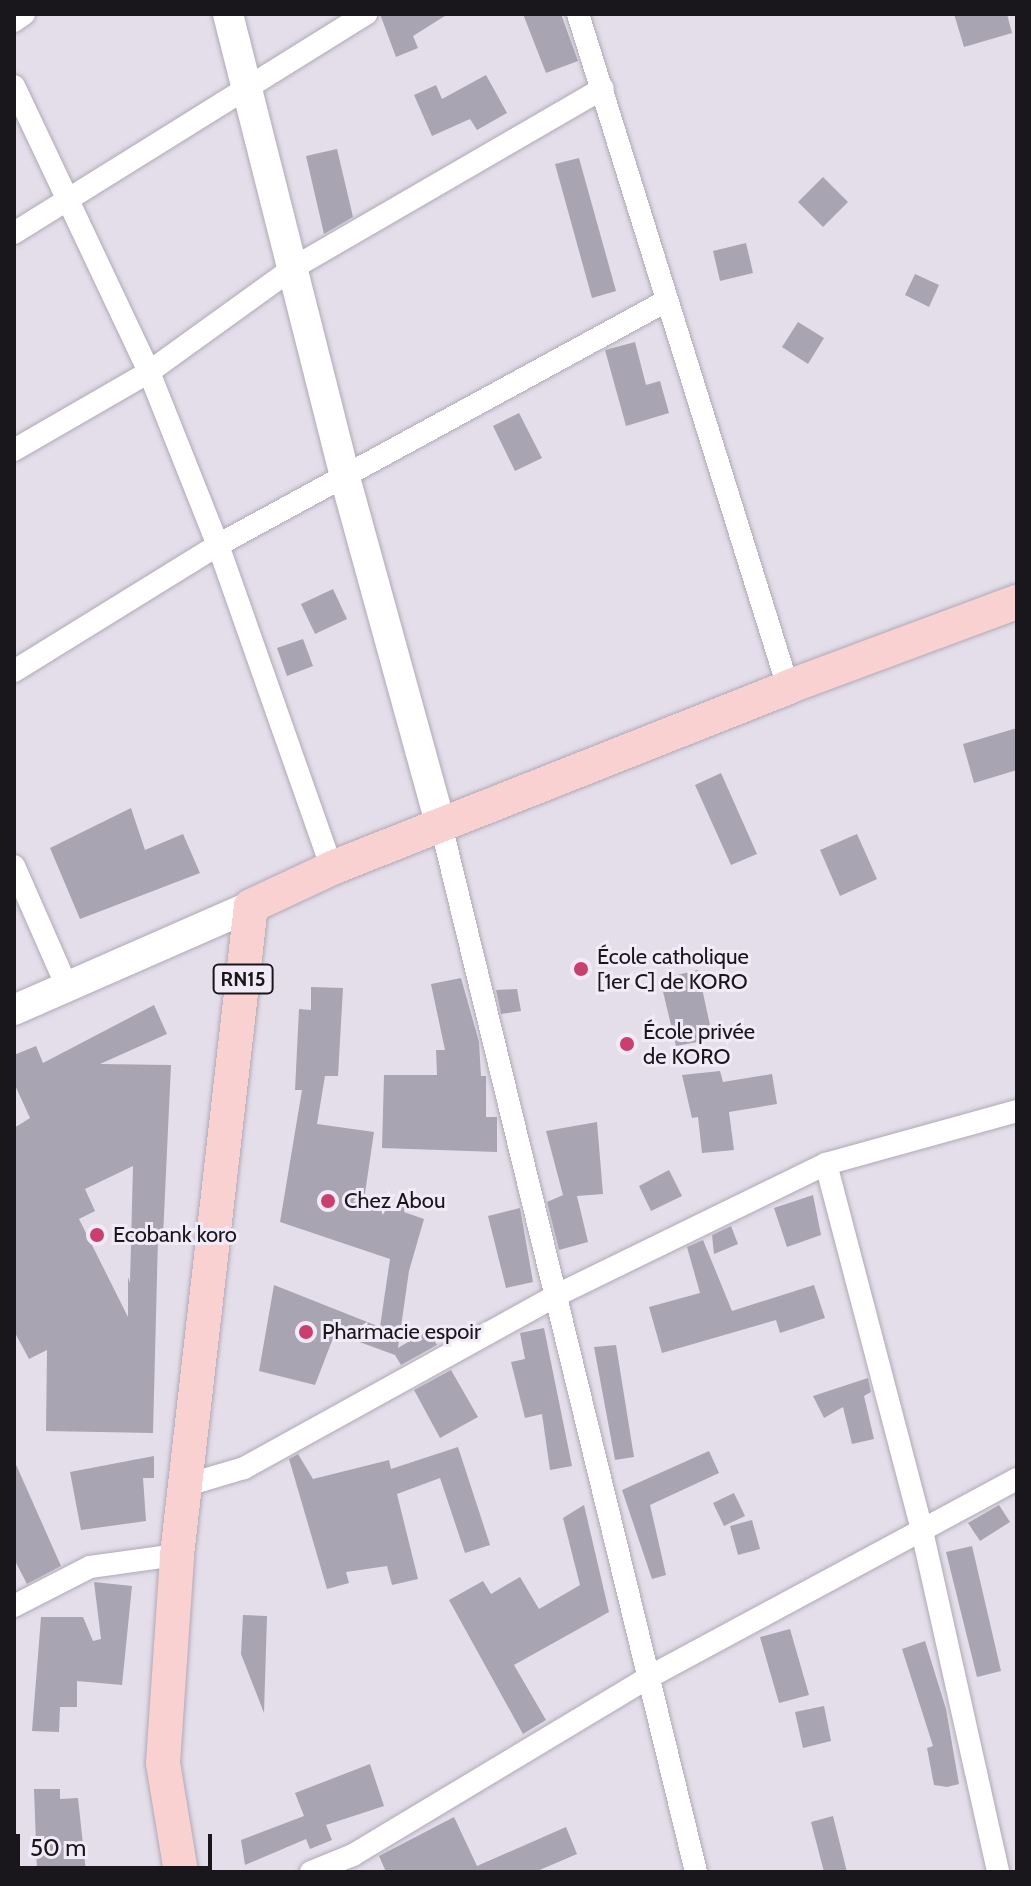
<!DOCTYPE html>
<html>
<head>
<meta charset="utf-8">
<style>
	body { margin:0 }
	#map { position:relative; width:1031px; height:1886px; overflow:hidden; background:#e4deeb; font-family:Cabin,sans-serif }
	div>[style] { position:absolute }
	[style*='--x'] { left:calc(var(--x)*1px); top:calc(var(--y)*1px); width:calc(var(--w)*1px); rotate:calc(var(--a)*1deg) }
	.building>* { inset:0; background:#a9a4b1 }
	.roads { filter:drop-shadow(0 0 2px #afa9b5) drop-shadow(0 0 2px #afa9b5) }
	.street>* { height:22px; margin:-11px; padding:0 11px; transform-origin:11px; border-radius:11px; background:#fff }
	.secondary>* { height:30px; margin:-15px; padding:0 15px; transform-origin:15px; border-radius:15px; background:#fff }
	.primary>* { height:34px; margin:-17px; padding:0 17px; transform-origin:17px; border-radius:17px; background:#fad1d1 }
	.dots>* { width:22px; height:22px; translate:-50% -50%; box-sizing:border-box; border:4px solid #f1ebf8; border-radius:50% }
	span { translate:-50% -50%; white-space:nowrap; text-align:center; line-height:1.15; -webkit-text-stroke:6px #f1ebf8; paint-order:stroke }
	.shield-label span { padding:2px 6px; background:#f1ebf8; border:2px solid; border-radius:6px; -webkit-text-stroke-width:0 }
	.shield-label { font-size:20px; color:#19171b; font-weight:700 }
	.poi-label { font-size:22px; color:#19171b }
	.left { translate:0 -50%; text-align:left }
	.frame { position:absolute; inset:0; border:16px solid #19171b; pointer-events:none }
	.scale { position:absolute; left:16px; top:1834px; width:196px; height:36px; box-sizing:border-box; border:4px solid #19171b; border-top:0; padding-left:10px; font-size:24px; line-height:28px; white-space:nowrap; color:#19171b; -webkit-text-stroke:6px #f1ebf8; paint-order:stroke }
</style>
</head>
<body>
<div id="map">
	<div class="building">
		<div style="clip-path:polygon(380px 14px,448px 14px,413px 36px,418px 48px,396px 57px)"></div>
		<div style="clip-path:polygon(523px 14px,561px 14px,578px 61px,546px 73px)"></div>
		<div style="clip-path:polygon(954px 14px,1007px 14px,1012px 33px,964px 47px)"></div>
		<div style="clip-path:polygon(486px 75px,507px 113px,477px 130px,470px 119px,432px 136px,414px 95px,436px 85px,442px 99px)"></div>
		<div style="clip-path:polygon(337px 149px,353px 217px,324px 234px,306px 156px)"></div>
		<div style="clip-path:polygon(579px 158px,616px 291px,592px 298px,555px 164px)"></div>
		<div style="clip-path:polygon(823px 177px,848px 202px,823px 227px,798px 202px)"></div>
		<div style="clip-path:polygon(746px 243px,753px 273px,720px 281px,713px 251px)"></div>
		<div style="clip-path:polygon(915px 274px,939px 285px,929px 307px,905px 295px)"></div>
		<div style="clip-path:polygon(798px 322px,824px 338px,808px 364px,782px 347px)"></div>
		<div style="clip-path:polygon(635px 342px,646px 385px,660px 381px,669px 413px,626px 426px,605px 350px)"></div>
		<div style="clip-path:polygon(519px 413px,542px 458px,515px 471px,493px 426px)"></div>
		<div style="clip-path:polygon(333px 589px,347px 619px,315px 634px,301px 604px)"></div>
		<div style="clip-path:polygon(303px 639px,313px 666px,287px 676px,277px 648px)"></div>
		<div style="clip-path:polygon(1017px 728px,1017px 770px,974px 783px,963px 744px)"></div>
		<div style="clip-path:polygon(721px 773px,757px 854px,731px 865px,695px 785px)"></div>
		<div style="clip-path:polygon(131px 808px,145px 850px,183px 834px,200px 873px,80px 919px,50px 848px)"></div>
		<div style="clip-path:polygon(857px 834px,877px 879px,840px 896px,820px 850px)"></div>
		<div style="clip-path:polygon(698px 970px,713px 1039px,676px 1046px,660px 979px)"></div>
		<div style="clip-path:polygon(461px 978px,479px 1042px,481px 1076px,486px 1076px,486px 1117px,497px 1117px,497px 1152px,382px 1148px,384px 1075px,437px 1075px,436px 1050px,445px 1050px,431px 984px)"></div>
		<div style="clip-path:polygon(311px 987px,343px 988px,338px 1076px,325px 1076px,317px 1124px,374px 1132px,364px 1200px,405px 1207px,404px 1212px,424px 1219px,409px 1271px,398px 1348px,428px 1330px,437px 1345px,401px 1365px,395px 1355px,335px 1333px,315px 1385px,259px 1371px,274px 1285px,380px 1327px,390px 1259px,280px 1222px,302px 1090px,295px 1090px,299px 1009px,311px 1010px)"></div>
		<div style="clip-path:polygon(517px 989px,521px 1011px,501px 1014px,496px 990px)"></div>
		<div style="clip-path:polygon(evenodd,154px 1005px,167px 1034px,100px 1064px,171px 1065px,163px 1237px,158px 1237px,153px 1433px,46px 1431px,47px 1350px,29px 1359px,14px 1331px,14px 1128px,30px 1118px,14px 1083px,14px 1055px,36px 1046px,43px 1063px,154px 1005px,133px 1166px,130px 1283px,128px 1277px,128px 1317px,79px 1219px,95px 1211px,85px 1189px,133px 1166px)"></div>
		<div style="clip-path:polygon(720px 1071px,723px 1082px,772px 1074px,777px 1104px,729px 1112px,734px 1150px,702px 1153px,698px 1117px,692px 1118px,682px 1075px)"></div>
		<div style="clip-path:polygon(597px 1122px,603px 1194px,577px 1196px,588px 1242px,559px 1250px,547px 1202px,563px 1195px,546px 1131px)"></div>
		<div style="clip-path:polygon(669px 1170px,682px 1196px,651px 1211px,639px 1186px)"></div>
		<div style="clip-path:polygon(813px 1195px,821px 1235px,787px 1247px,774px 1208px)"></div>
		<div style="clip-path:polygon(520px 1208px,533px 1282px,506px 1288px,488px 1216px)"></div>
		<div style="clip-path:polygon(731px 1226px,738px 1244px,714px 1254px,712px 1235px)"></div>
		<div style="clip-path:polygon(703px 1240px,732px 1311px,814px 1285px,825px 1318px,780px 1333px,776px 1320px,662px 1353px,649px 1307px,700px 1293px,687px 1247px)"></div>
		<div style="clip-path:polygon(544px 1328px,572px 1466px,550px 1470px,542px 1414px,525px 1418px,511px 1362px,525px 1359px,520px 1333px)"></div>
		<div style="clip-path:polygon(616px 1345px,634px 1457px,615px 1460px,594px 1347px)"></div>
		<div style="clip-path:polygon(451px 1370px,478px 1417px,440px 1438px,414px 1390px)"></div>
		<div style="clip-path:polygon(868px 1378px,871px 1392px,864px 1396px,874px 1439px,852px 1444px,843px 1407px,824px 1418px,813px 1396px)"></div>
		<div style="clip-path:polygon(458px 1447px,490px 1545px,465px 1553px,440px 1478px,397px 1494px,418px 1579px,392px 1585px,387px 1566px,346px 1572px,349px 1583px,327px 1589px,289px 1459px,298px 1454px,313px 1479px,389px 1460px,391px 1469px)"></div>
		<div style="clip-path:polygon(709px 1451px,719px 1473px,650px 1505px,666px 1575px,652px 1579px,622px 1490px)"></div>
		<div style="clip-path:polygon(154px 1456px,154px 1478px,143px 1478px,146px 1521px,81px 1530px,70px 1472px)"></div>
		<div style="clip-path:polygon(14px 1460px,61px 1566px,27px 1584px,14px 1559px)"></div>
		<div style="clip-path:polygon(734px 1493px,745px 1516px,724px 1526px,713px 1503px)"></div>
		<div style="clip-path:polygon(584px 1505px,609px 1612px,514px 1665px,546px 1720px,523px 1734px,449px 1600px,483px 1581px,491px 1594px,520px 1577px,539px 1609px,580px 1585px,563px 1518px)"></div>
		<div style="clip-path:polygon(999px 1505px,1010px 1522px,980px 1541px,968px 1523px)"></div>
		<div style="clip-path:polygon(752px 1520px,760px 1549px,738px 1555px,730px 1526px)"></div>
		<div style="clip-path:polygon(972px 1546px,1001px 1671px,977px 1677px,946px 1552px)"></div>
		<div style="clip-path:polygon(94px 1582px,132px 1586px,122px 1685px,77px 1681px,77px 1707px,60px 1707px,59px 1732px,32px 1731px,41px 1617px,83px 1617px,93px 1641px,101px 1639px)"></div>
		<div style="clip-path:polygon(243px 1615px,267px 1616px,264px 1713px,241px 1654px)"></div>
		<div style="clip-path:polygon(790px 1629px,809px 1695px,779px 1703px,760px 1637px)"></div>
		<div style="clip-path:polygon(925px 1641px,946px 1709px,959px 1784px,947px 1787px,934px 1785px,927px 1748px,933px 1746px,902px 1649px)"></div>
		<div style="clip-path:polygon(824px 1706px,831px 1741px,803px 1748px,795px 1712px)"></div>
		<div style="clip-path:polygon(370px 1764px,384px 1806px,326px 1825px,332px 1840px,310px 1849px,306px 1839px,245px 1865px,241px 1840px,304px 1816px,295px 1793px)"></div>
		<div style="clip-path:polygon(34px 1789px,60px 1789px,60px 1799px,78px 1798px,86px 1872px,37px 1872px)"></div>
		<div style="clip-path:polygon(833px 1816px,847px 1872px,824px 1872px,811px 1822px)"></div>
		<div style="clip-path:polygon(454px 1817px,477px 1866px,566px 1827px,577px 1854px,535px 1872px,386px 1872px,379px 1856px)"></div>
	</div>
	<div class="roads">
		<div class="street">
			<div style="--x:578;--y:14;--w:705;--a:72.67"></div>
			<div style="--x:14;--y:21;--w:12;--a:-35"></div>
			<div style="--x:14;--y:86;--w:316;--a:64.7"></div>
			<div style="--x:149;--y:372;--w:186;--a:68.3"></div>
			<div style="--x:218;--y:545;--w:343;--a:70.6"></div>
			<div style="--x:14;--y:233;--w:415;--a:-31.9"></div>
			<div style="--x:14;--y:450;--w:156;--a:-30"></div>
			<div style="--x:149;--y:372;--w:178;--a:-35.8"></div>
			<div style="--x:293;--y:268;--w:358;--a:-30.1"></div>
			<div style="--x:14;--y:671;--w:240;--a:-31.7"></div>
			<div style="--x:218;--y:545;--w:510;--a:-28.57"></div>
			<div style="--x:441;--y:825;--w:1078;--a:76.31"></div>
			<div style="--x:14;--y:866;--w:132;--a:66.3"></div>
			<div style="--x:826;--y:1164;--w:379;--a:75.3"></div>
			<div style="--x:922;--y:1531;--w:349;--a:77.4"></div>
			<div style="--x:187;--y:1485;--w:59;--a:-16.6"></div>
			<div style="--x:244;--y:1468;--w:358;--a:-28.9"></div>
			<div style="--x:557;--y:1295;--w:299;--a:-26"></div>
			<div style="--x:826;--y:1164;--w:198;--a:-15.5"></div>
			<div style="--x:14;--y:1606;--w:85;--a:-27.2"></div>
			<div style="--x:90;--y:1567;--w:88;--a:-7.9"></div>
			<div style="--x:311;--y:1872;--w:45;--a:-22"></div>
			<div style="--x:353;--y:1855;--w:345;--a:-31"></div>
			<div style="--x:649;--y:1677;--w:418;--a:-28.3"></div>
		</div>
		<div class="secondary">
			<div style="--x:228;--y:14;--w:474;--a:75.8"></div>
			<div style="--x:344;--y:474;--w:364;--a:74.6"></div>
			<div style="--x:14;--y:1010;--w:259;--a:-23.7"></div>
		</div>
		<div class="primary">
			<div style="--x:181;--y:1872;--w:110;--a:-99.4"></div>
			<div style="--x:163;--y:1763;--w:208;--a:-86.1"></div>
			<div style="--x:177;--y:1555;--w:653;--a:-83.5"></div>
			<div style="--x:251;--y:906;--w:89;--a:-25.1"></div>
			<div style="--x:332;--y:868;--w:491;--a:-21.6"></div>
			<div style="--x:788;--y:687;--w:244;--a:-20.4"></div>
		</div>
	</div>
	<div class="dots">
		<div style="left:581px;top:969px;background:#cb3e6e"></div>
		<div style="left:627px;top:1044px;background:#cb3e6e"></div>
		<div style="left:328px;top:1201px;background:#cb3e6e"></div>
		<div style="left:97px;top:1235px;background:#cb3e6e"></div>
		<div style="left:306px;top:1332px;background:#cb3e6e"></div>
	</div>
	<div class="shield-label">
		<span style="left:243px;top:979px">RN15</span>
	</div>
	<div class="poi-label">
		<span class="left" style="left:597px;top:969px">École catholique<br>[1er C] de KORO</span>
		<span class="left" style="left:643px;top:1044px">École privée<br>de KORO</span>
		<span class="left" style="left:344px;top:1201px">Chez Abou</span>
		<span class="left" style="left:113px;top:1235px">Ecobank koro</span>
		<span class="left" style="left:322px;top:1332px">Pharmacie espoir</span>
	</div>
	<div class="frame"></div>
	<div class="scale">50 m</div>
</div>
</body>
</html>
